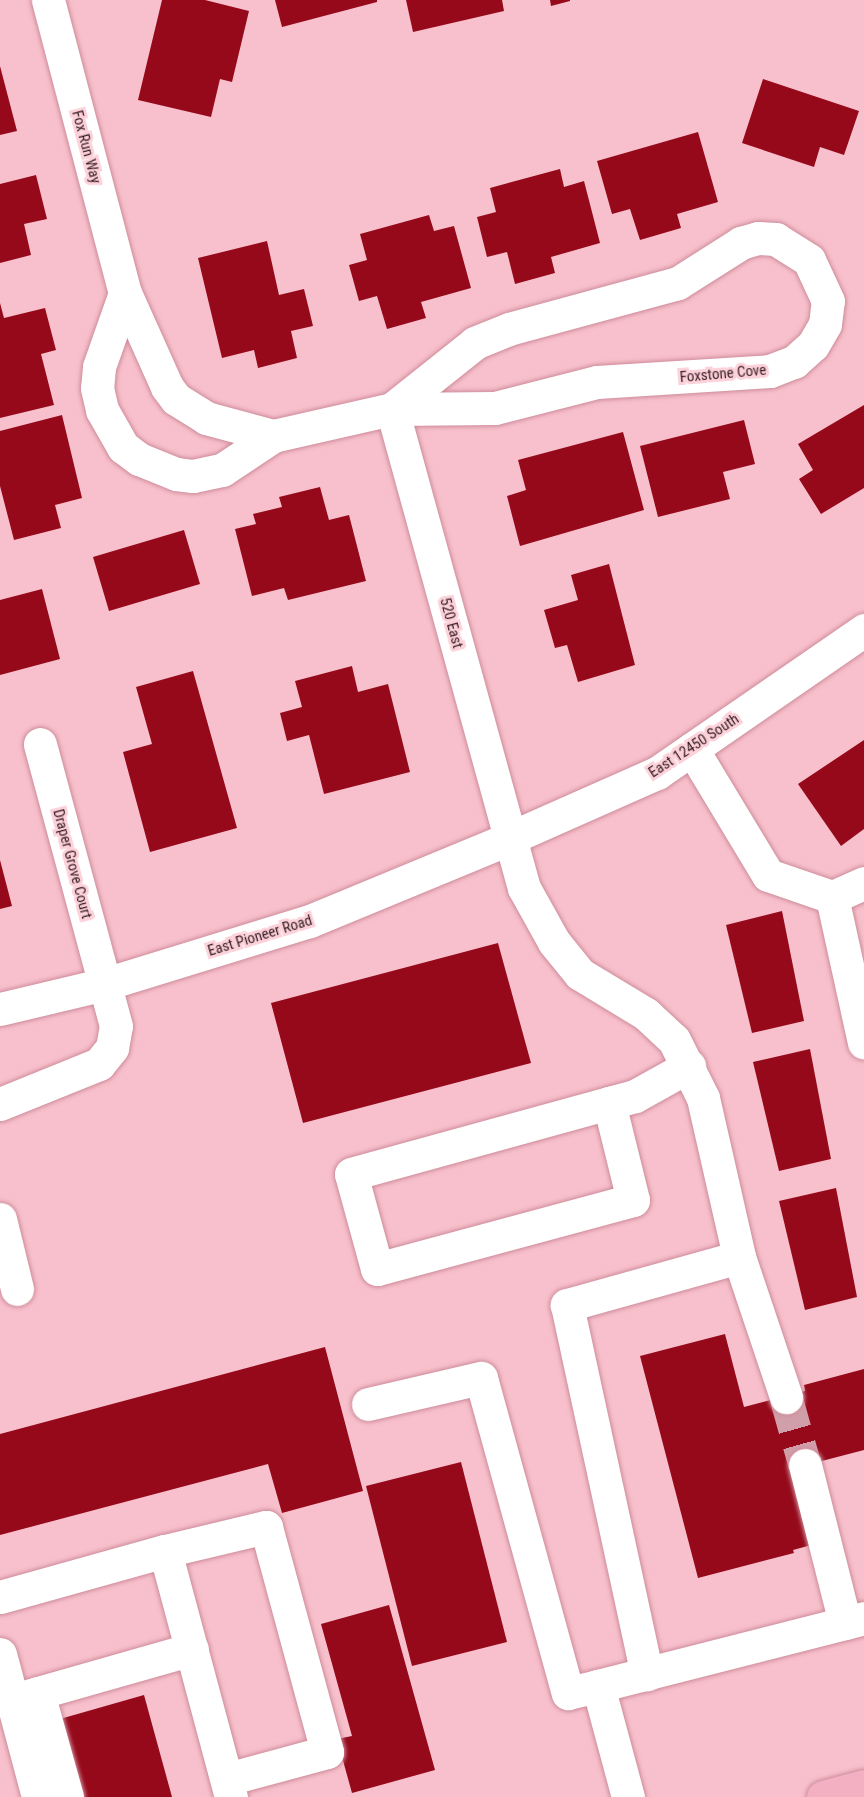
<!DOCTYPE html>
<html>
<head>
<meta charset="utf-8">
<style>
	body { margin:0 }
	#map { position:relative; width:864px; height:1797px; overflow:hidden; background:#f8c0cc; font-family:"Roboto Condensed",sans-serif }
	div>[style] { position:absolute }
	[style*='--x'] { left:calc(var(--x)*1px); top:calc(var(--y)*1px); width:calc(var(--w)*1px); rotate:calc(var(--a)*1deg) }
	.building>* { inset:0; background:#95091a }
	.minor-tunnel>* { height:33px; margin-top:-16.5px; transform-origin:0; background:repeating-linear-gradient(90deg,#d19faa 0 33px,transparent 0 49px) }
	.roads { filter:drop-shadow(0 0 2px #ce8c9b) drop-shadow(0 0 2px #ce8c9b) }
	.minor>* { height:33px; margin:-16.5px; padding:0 16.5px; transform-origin:16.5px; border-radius:16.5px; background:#fff }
	.major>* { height:33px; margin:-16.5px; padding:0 16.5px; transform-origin:16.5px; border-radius:16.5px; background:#f2b0c2 }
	span { translate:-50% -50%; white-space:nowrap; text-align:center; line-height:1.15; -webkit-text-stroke:6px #fcd1da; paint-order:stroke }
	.street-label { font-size:15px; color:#361c22 }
</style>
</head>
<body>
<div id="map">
	<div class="building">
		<div style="clip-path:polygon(162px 0,205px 0,249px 11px,232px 82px,220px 79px,211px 117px,138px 100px)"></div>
		<div style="clip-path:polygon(275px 0,377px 0,377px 2px,282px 27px)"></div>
		<div style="clip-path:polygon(406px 0,502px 0,504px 11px,413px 32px)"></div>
		<div style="clip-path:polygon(550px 0,570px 0,570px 1px,551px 6px)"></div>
		<div style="clip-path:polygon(0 66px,17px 131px,0 135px)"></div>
		<div style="clip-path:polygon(763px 79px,859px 111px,844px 155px,820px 147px,814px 167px,742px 143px)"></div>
		<div style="clip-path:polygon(698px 132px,718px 202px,677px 214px,681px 228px,640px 240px,630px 209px,612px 214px,597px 161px)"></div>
		<div style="clip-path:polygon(560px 169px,564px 187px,584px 181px,600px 243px,551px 257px,555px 273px,515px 284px,507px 252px,487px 257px,477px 217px,496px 212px,490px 188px)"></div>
		<div style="clip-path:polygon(36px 175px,47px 219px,24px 224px,31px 255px,0 263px,0 184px)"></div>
		<div style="clip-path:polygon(429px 215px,434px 231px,454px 226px,471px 288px,421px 302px,426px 318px,387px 329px,377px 296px,359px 301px,349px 265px,367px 260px,360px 234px)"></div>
		<div style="clip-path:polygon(267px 241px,279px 295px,304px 289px,313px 326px,291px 331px,297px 358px,258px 368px,254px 350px,222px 358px,198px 258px)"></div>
		<div style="clip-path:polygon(0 303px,4px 318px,45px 308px,56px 350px,41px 354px,54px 405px,0 418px)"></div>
		<div style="clip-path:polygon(864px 405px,864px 488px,821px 514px,799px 479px,813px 470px,798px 444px)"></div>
		<div style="clip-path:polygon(62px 415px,82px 498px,55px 505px,61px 528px,14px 540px,0 486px,0 431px)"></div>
		<div style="clip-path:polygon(744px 420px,755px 464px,723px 472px,730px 499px,658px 517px,640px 446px)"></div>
		<div style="clip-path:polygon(623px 432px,644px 510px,520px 546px,507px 496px,526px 490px,518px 460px)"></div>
		<div style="clip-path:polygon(320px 487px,329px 520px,349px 515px,366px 581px,288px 600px,284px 588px,252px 596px,235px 529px,256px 524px,253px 514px,282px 507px,279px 497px)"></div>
		<div style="clip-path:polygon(184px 530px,200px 584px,109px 611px,93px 557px)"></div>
		<div style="clip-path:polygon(609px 564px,635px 665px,578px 682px,567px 645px,555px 648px,544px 610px,578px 600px,571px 575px)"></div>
		<div style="clip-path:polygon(42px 589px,60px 659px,0 675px,0 600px)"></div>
		<div style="clip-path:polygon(352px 666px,358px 692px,388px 684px,410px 772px,324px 794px,309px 735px,287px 741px,280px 713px,302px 707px,295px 681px)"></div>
		<div style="clip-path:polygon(193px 671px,237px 828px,150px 852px,123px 752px,152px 744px,136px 687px)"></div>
		<div style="clip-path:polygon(864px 740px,864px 829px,841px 846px,798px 784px)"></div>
		<div style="clip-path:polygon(0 860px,12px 906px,0 909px)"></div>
		<div style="clip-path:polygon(782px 911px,804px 1021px,752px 1033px,726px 925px)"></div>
		<div style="clip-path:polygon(498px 943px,531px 1063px,303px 1123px,271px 1003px)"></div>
		<div style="clip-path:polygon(810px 1049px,831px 1159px,779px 1171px,753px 1062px)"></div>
		<div style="clip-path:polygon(836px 1188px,857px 1297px,805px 1310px,779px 1201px)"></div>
		<div style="clip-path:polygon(725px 1334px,744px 1407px,805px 1391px,804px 1385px,864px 1369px,864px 1450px,795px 1468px,815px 1544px,793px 1550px,794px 1553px,698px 1578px,640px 1356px)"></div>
		<div style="clip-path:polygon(325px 1347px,363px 1491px,282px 1513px,268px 1464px,0 1535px,0 1434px)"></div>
		<div style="clip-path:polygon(461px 1462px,507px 1642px,412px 1666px,366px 1486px)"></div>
		<div style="clip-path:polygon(389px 1605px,435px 1770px,352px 1793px,337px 1739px,352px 1736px,321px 1624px)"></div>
		<div style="clip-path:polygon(144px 1695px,172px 1797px,83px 1797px,60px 1719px)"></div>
	</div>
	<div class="minor-tunnel">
		<div style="--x:786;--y:1397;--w:71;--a:74.4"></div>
	</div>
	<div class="roads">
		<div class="minor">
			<div style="--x:48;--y:0;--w:303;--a:75.3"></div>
			<div style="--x:125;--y:293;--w:103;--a:65.9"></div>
			<div style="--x:167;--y:387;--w:15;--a:53"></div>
			<div style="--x:176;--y:399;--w:36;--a:32"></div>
			<div style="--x:206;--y:418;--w:69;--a:15"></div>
			<div style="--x:125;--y:293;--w:78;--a:109.4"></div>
			<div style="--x:99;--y:367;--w:21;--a:95"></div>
			<div style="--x:97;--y:388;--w:23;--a:77"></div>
			<div style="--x:102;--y:410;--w:43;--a:60.4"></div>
			<div style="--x:123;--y:447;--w:20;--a:37"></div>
			<div style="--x:139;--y:459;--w:40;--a:22"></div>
			<div style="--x:176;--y:474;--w:17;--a:7"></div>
			<div style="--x:193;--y:476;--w:30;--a:-12"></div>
			<div style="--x:222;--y:470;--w:61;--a:-33.7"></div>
			<div style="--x:273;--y:436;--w:122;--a:-12.8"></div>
			<div style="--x:392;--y:409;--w:103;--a:-0.6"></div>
			<div style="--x:495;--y:408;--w:105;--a:-14.3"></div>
			<div style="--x:597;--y:382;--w:173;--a:-3.6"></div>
			<div style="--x:770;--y:371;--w:26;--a:-21"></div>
			<div style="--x:794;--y:362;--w:25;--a:-42"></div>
			<div style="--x:813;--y:345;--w:24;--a:-60"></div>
			<div style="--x:825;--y:324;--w:23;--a:-83"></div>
			<div style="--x:828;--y:301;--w:45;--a:-114.9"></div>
			<div style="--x:809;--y:260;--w:39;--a:-148"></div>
			<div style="--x:776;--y:239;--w:18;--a:-177"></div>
			<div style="--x:758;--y:238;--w:18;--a:164"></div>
			<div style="--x:741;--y:243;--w:75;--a:147.6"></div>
			<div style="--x:678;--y:283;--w:175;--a:164.8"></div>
			<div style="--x:509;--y:329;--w:37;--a:158"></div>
			<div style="--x:475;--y:343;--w:106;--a:141.5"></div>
			<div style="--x:392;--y:409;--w:497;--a:74.6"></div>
			<div style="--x:524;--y:888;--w:62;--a:60.9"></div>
			<div style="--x:554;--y:942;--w:41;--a:50.9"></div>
			<div style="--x:580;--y:974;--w:77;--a:31.2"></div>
			<div style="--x:646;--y:1014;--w:38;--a:43"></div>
			<div style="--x:674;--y:1040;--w:65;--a:63.4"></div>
			<div style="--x:703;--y:1098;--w:163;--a:77.2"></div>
			<div style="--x:739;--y:1257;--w:179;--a:164.4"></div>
			<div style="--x:567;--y:1305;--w:378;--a:77.8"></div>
			<div style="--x:692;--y:749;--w:147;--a:58.9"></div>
			<div style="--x:768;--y:875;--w:68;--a:19"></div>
			<div style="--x:864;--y:883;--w:35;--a:156"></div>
			<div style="--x:832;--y:897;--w:149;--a:77.6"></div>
			<div style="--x:0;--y:1009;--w:108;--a:-13.4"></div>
			<div style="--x:105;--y:984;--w:214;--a:-17.1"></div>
			<div style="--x:310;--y:921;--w:217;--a:-22.5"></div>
			<div style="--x:510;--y:838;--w:161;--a:-23.9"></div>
			<div style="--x:657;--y:773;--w:252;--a:-34.6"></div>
			<div style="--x:609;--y:1103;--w:100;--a:76.1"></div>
			<div style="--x:633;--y:1200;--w:265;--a:164.9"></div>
			<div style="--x:377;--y:1269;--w:98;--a:-105.3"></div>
			<div style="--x:351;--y:1174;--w:268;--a:-15.4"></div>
			<div style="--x:609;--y:1103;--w:27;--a:-15"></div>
			<div style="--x:635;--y:1096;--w:62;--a:-29.1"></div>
			<div style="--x:0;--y:1104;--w:107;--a:-22"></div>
			<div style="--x:99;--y:1064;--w:21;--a:-51"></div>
			<div style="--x:112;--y:1048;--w:22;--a:-80"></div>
			<div style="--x:116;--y:1026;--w:292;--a:-105.1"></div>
			<div style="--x:0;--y:1219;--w:72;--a:76.3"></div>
			<div style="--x:739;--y:1257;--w:148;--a:71.4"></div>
			<div style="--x:368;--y:1404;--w:116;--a:-13"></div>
			<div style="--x:481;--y:1378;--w:327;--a:74.6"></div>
			<div style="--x:568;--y:1693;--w:31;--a:-13"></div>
			<div style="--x:805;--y:1465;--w:163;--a:75.8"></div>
			<div style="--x:165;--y:1551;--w:104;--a:-13.4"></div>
			<div style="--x:266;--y:1527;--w:233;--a:74.8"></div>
			<div style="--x:327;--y:1752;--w:104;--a:164.9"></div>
			<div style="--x:0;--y:1597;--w:171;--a:-15.6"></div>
			<div style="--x:165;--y:1551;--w:255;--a:75"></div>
			<div style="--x:0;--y:1654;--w:148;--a:75.1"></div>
			<div style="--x:38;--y:1693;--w:108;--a:74.4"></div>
			<div style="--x:13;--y:1700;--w:186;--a:-15.9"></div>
			<div style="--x:628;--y:1797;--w:115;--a:-105.1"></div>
			<div style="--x:598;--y:1686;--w:275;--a:-14.3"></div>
		</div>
		<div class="major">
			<div style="--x:823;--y:1797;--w:42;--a:-15"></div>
		</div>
	</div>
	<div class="street-label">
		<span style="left:86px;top:147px;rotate:75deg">Fox Run Way</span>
		<span style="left:723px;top:374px;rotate:-5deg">Foxstone Cove</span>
		<span style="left:451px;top:623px;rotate:75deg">520 East</span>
		<span style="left:694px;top:746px;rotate:-33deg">East 12450 South</span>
		<span style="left:72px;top:864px;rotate:75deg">Draper Grove Court</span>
		<span style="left:260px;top:936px;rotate:-17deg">East Pioneer Road</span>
	</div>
</div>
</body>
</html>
